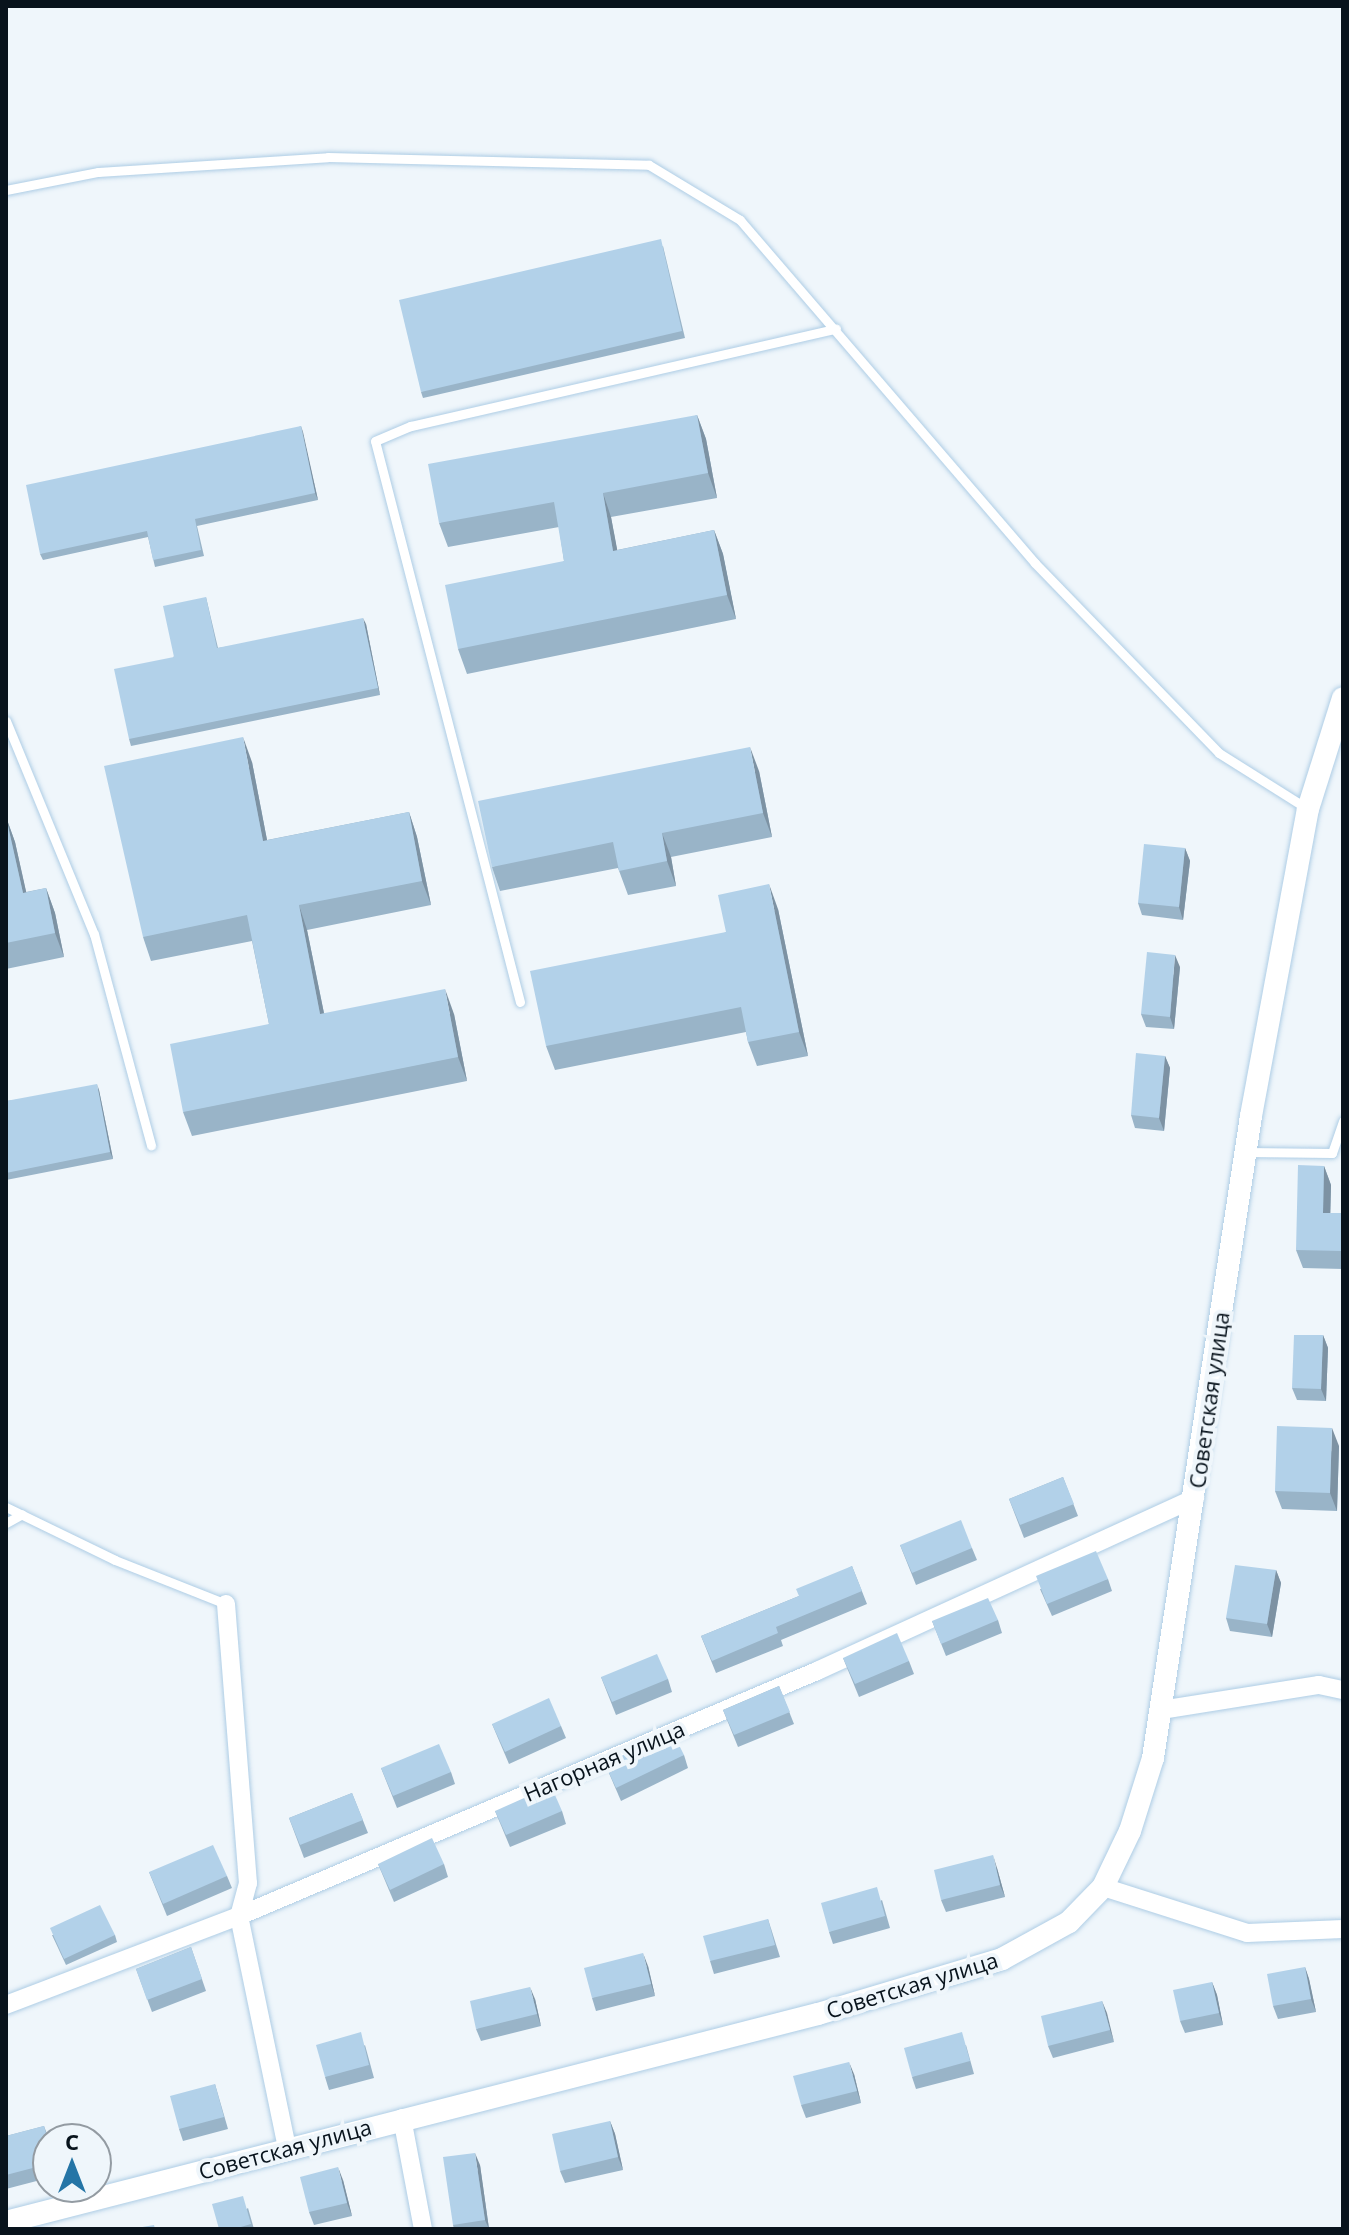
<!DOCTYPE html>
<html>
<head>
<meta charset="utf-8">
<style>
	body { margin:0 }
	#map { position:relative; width:1349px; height:2235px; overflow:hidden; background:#eff6fb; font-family:"Open Sans",sans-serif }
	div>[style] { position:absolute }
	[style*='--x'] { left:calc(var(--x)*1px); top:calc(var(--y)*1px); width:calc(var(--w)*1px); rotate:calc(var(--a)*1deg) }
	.roads { filter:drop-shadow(0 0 2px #aecde5) drop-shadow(0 0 2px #aecde5) }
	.service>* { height:9px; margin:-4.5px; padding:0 4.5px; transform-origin:4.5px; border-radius:4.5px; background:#fff }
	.minor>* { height:18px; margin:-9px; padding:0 9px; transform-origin:9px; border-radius:9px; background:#fff }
	.tertiary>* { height:22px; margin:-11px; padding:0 11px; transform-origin:11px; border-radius:11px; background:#fff }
	.wall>* { inset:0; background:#99b4c8 }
	.shaded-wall>* { inset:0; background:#7d92a3 }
	.building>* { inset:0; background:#b2d1e9 }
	span { translate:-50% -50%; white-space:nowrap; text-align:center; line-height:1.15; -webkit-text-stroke:8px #eff6fb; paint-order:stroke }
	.street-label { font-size:22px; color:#08131c }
	.frame { position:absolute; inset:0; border:8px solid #08131c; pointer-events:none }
	.north { position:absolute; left:32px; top:2123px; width:80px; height:80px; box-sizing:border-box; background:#eff6fb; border:2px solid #939ba2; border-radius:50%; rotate:0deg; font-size:22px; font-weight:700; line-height:32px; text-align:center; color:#08131c }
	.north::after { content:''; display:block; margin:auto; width:28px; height:36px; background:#2575a6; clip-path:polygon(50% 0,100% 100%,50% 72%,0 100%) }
</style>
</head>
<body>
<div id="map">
	<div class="roads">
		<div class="service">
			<div style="--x:6;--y:190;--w:94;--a:-11.1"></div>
			<div style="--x:98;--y:172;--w:230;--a:-3.7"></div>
			<div style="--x:328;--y:157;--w:321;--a:1.4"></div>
			<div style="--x:649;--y:165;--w:106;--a:31.1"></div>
			<div style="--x:740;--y:220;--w:452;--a:49.3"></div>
			<div style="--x:1035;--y:563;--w:264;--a:45.9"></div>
			<div style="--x:1219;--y:753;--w:105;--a:32.2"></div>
			<div style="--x:6;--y:721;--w:230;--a:67.6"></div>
			<div style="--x:94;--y:934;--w:219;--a:74.9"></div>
			<div style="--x:520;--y:1002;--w:579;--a:-104.49"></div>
			<div style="--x:375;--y:441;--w:39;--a:-23"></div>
			<div style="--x:411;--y:426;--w:436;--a:-12.9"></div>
			<div style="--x:1246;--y:1152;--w:86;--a:0.7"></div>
			<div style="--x:1332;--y:1153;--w:34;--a:-71"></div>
			<div style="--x:6;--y:1507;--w:121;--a:25.9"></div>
			<div style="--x:115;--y:1560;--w:119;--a:21.6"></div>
			<div style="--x:6;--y:1523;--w:18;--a:-29"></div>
		</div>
		<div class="minor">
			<div style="--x:226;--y:1604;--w:280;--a:85.5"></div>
			<div style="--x:248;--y:1883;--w:34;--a:105"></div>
			<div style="--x:239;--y:1916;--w:237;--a:78.3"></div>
			<div style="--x:1161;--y:1710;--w:160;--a:-9"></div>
			<div style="--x:1319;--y:1685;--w:25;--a:12"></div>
			<div style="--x:1103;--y:1887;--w:151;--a:17.7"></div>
			<div style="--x:1247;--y:1933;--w:96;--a:-2.4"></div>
			<div style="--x:6;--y:2005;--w:249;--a:-20.9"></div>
			<div style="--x:239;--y:1916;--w:628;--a:-22.97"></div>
			<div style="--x:817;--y:1671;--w:416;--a:-24.6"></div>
			<div style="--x:402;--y:2118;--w:113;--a:79.3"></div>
		</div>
		<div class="tertiary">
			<div style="--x:6;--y:2222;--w:838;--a:-14.37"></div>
			<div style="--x:818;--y:2014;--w:192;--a:-16.6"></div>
			<div style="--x:1002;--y:1959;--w:77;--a:-28.9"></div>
			<div style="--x:1069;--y:1922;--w:49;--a:-45.8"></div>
			<div style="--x:1103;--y:1887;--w:62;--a:-64.3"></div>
			<div style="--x:1130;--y:1831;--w:77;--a:-72.5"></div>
			<div style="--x:1153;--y:1758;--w:649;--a:-81.32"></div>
			<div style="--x:1251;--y:1116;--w:312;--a:-79.5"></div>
			<div style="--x:1308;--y:809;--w:116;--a:-72.5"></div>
		</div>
	</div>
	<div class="wall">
		<div style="clip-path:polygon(663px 246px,685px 338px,423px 398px,421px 392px)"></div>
		<div style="clip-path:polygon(697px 415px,706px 439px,717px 498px,611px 517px,617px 550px,714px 530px,723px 554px,736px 619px,467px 674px,458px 649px,564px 561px,559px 527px,448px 547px,439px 523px)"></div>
		<div style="clip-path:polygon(301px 426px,318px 500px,197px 526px,204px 556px,155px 567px,148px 537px,43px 560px,40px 554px)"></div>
		<div style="clip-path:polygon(206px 597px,218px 648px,366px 624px,380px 695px,131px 746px,129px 739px)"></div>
		<div style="clip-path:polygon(252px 762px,267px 840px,409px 812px,417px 837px,431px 905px,307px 930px,324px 1013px,454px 1014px,467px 1081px,192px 1136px,183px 1112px,269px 1024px,252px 941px,151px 961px,143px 937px)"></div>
		<div style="clip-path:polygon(759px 771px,772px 837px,671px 857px,676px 886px,628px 895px,618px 868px,500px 891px,492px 867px)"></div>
		<div style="clip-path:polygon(6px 817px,15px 842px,26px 892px,46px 888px,55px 913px,64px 957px,6px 969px)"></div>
		<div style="clip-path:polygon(1185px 848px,1190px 861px,1183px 920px,1142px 915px,1138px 903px)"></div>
		<div style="clip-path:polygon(778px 909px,808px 1056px,757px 1066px,748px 1042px,746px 1032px,555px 1070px,546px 1046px,726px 932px)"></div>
		<div style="clip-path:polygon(1180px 967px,1174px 1029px,1146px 1027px,1141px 1014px)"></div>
		<div style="clip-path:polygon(1165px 1056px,1170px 1068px,1164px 1131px,1135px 1128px,1131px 1115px)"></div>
		<div style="clip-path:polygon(99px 1090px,113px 1159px,6px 1180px,6px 1101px)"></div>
		<div style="clip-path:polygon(1324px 1166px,1331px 1185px,1330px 1213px,1343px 1214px,1343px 1269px,1303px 1268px,1296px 1250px)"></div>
		<div style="clip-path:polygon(1323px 1335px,1328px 1348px,1326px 1401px,1297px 1400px,1292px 1388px)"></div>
		<div style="clip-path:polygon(1339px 1446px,1337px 1511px,1282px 1509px,1275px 1491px)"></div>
		<div style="clip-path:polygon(1063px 1477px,1078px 1516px,1024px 1538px,1009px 1499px)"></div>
		<div style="clip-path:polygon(900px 1545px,972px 1548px,977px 1560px,916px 1585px)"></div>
		<div style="clip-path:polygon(852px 1566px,867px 1604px,781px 1640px,783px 1646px,716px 1673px,701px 1636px,799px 1596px)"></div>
		<div style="clip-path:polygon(1276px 1570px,1281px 1583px,1272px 1637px,1230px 1631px,1226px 1618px)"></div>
		<div style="clip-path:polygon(1108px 1579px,1112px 1591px,1052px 1616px,1040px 1589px)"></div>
		<div style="clip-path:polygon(998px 1620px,1002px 1633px,946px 1656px,932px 1621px)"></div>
		<div style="clip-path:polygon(843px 1658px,909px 1661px,914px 1674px,859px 1697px)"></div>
		<div style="clip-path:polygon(601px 1677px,668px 1679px,672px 1692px,616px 1715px)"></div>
		<div style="clip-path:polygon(779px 1686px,794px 1724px,738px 1747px,723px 1710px)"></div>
		<div style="clip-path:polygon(492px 1724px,561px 1726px,566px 1738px,509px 1764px)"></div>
		<div style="clip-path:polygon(684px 1755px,688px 1768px,621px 1801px,605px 1764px)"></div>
		<div style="clip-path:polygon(381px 1768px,451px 1772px,455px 1784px,397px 1808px)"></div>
		<div style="clip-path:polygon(352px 1793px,368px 1833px,304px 1858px,289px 1818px)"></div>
		<div style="clip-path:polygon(495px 1811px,562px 1811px,566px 1824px,510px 1847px)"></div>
		<div style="clip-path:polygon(378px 1864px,444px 1864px,448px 1877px,394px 1902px)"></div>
		<div style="clip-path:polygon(997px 1868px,1005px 1897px,946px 1912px,941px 1900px)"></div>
		<div style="clip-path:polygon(149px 1872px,227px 1876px,232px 1888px,167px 1916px)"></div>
		<div style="clip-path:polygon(882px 1900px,890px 1928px,833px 1944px,829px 1932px)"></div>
		<div style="clip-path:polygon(768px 1919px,780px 1957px,714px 1974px,710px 1961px)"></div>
		<div style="clip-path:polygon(52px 1935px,115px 1935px,117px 1942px,66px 1965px)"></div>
		<div style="clip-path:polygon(191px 1947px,206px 1991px,152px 2012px,136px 1969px)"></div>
		<div style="clip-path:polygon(648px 1966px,655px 1996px,596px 2011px,592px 1998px)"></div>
		<div style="clip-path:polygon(1305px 1967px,1309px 1979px,1316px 2012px,1278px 2019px,1273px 2006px)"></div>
		<div style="clip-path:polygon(1212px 1982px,1217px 1995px,1223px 2025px,1185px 2033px,1180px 2021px)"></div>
		<div style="clip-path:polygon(535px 1999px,541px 2026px,481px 2041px,476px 2029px)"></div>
		<div style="clip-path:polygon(1102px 2001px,1114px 2042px,1053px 2058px,1048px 2046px)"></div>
		<div style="clip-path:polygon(365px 2045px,374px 2078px,329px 2090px,325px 2077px)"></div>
		<div style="clip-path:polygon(966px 2045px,974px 2074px,916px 2089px,912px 2077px)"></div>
		<div style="clip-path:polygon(854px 2074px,861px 2103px,806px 2118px,801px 2105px)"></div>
		<div style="clip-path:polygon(215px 2084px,228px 2129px,183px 2141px,179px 2129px)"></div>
		<div style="clip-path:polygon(610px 2121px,615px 2134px,623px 2170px,565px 2183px,560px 2171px)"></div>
		<div style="clip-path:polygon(44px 2126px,49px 2139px,48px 2178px,6px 2189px,6px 2136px)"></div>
		<div style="clip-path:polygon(480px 2165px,489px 2229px,454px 2229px,453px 2225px)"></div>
		<div style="clip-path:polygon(343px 2180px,352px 2216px,314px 2225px,309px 2212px)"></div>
		<div style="clip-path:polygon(248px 2208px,254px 2229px,219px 2229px)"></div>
	</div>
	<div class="shaded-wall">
		<div style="clip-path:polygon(697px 415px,706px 439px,717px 498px,708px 473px)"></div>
		<div style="clip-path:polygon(301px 426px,303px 432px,318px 500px,315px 493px)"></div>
		<div style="clip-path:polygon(603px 493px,611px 517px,622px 575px,613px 551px)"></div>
		<div style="clip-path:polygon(714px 530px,723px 554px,736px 619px,727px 595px)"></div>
		<div style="clip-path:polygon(363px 618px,366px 624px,380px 695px,378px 688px)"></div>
		<div style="clip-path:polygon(243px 737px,252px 762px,272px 866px,263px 841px)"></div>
		<div style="clip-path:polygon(750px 747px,759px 771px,772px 837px,763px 813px)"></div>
		<div style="clip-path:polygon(409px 812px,417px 837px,431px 905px,422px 881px)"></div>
		<div style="clip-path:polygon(6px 817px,15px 842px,32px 918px,23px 893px)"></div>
		<div style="clip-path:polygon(662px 833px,671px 857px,676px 886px,667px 861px)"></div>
		<div style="clip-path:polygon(1185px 848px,1190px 861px,1183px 920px,1179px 907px)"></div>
		<div style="clip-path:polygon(769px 884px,778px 909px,808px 1056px,799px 1032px)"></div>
		<div style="clip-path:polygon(46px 888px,55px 913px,64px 957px,55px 933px)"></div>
		<div style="clip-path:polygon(299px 905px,307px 930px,329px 1038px,320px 1014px)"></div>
		<div style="clip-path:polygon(1175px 955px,1180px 967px,1174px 1029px,1170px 1017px)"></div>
		<div style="clip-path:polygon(445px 989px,454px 1014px,467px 1081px,458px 1057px)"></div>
		<div style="clip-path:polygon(1165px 1056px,1170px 1068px,1164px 1131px,1159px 1118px)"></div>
		<div style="clip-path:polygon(97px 1084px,99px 1090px,113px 1159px,110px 1152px)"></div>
		<div style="clip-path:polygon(1324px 1166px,1331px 1185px,1330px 1231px,1323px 1213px)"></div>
		<div style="clip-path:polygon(1323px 1335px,1328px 1348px,1326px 1401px,1321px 1389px)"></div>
		<div style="clip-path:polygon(1332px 1428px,1339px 1446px,1337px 1511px,1330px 1493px)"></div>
		<div style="clip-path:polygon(1276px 1570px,1281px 1583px,1272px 1637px,1267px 1624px)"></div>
		<div style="clip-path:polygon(993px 1855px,997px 1868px,1005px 1897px,1000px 1885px)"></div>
		<div style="clip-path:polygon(643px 1953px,648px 1966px,655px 1996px,651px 1984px)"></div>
		<div style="clip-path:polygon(1305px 1967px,1309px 1979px,1316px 2012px,1311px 1999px)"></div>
		<div style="clip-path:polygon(1212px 1982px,1217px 1995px,1223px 2025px,1219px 2013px)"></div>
		<div style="clip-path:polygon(530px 1987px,535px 1999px,541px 2026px,537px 2014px)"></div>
		<div style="clip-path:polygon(1102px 2001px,1107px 2013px,1114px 2042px,1110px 2030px)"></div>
		<div style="clip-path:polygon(849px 2062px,854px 2074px,861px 2103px,857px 2091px)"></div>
		<div style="clip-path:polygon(610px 2121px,615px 2134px,623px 2170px,618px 2157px)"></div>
		<div style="clip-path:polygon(475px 2153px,480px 2165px,489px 2229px,485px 2220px)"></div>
		<div style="clip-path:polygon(338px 2167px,343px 2180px,352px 2216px,347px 2203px)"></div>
	</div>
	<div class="building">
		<div style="clip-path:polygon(661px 239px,682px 331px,421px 392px,399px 300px)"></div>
		<div style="clip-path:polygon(697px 415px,708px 473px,603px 493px,613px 551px,714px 530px,727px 595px,458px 649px,445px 585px,564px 561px,554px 502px,439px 523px,428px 464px)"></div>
		<div style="clip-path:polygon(301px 426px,315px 493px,195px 519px,201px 550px,153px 560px,147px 531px,40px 554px,26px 485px)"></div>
		<div style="clip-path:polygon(206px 597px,217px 648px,363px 618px,378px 688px,129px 739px,114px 669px,174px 657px,163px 606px)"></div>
		<div style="clip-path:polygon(243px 737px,263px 841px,409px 812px,422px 881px,299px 905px,320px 1014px,445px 989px,458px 1057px,183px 1112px,170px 1044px,269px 1024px,247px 915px,143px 937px,104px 766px)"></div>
		<div style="clip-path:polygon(750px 747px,763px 813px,662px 833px,667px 861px,619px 871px,613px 842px,492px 867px,478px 801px)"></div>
		<div style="clip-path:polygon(6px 817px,23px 893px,46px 888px,55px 933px,6px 943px)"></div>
		<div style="clip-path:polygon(1144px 844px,1185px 848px,1179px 907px,1138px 903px)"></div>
		<div style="clip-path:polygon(769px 884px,799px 1032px,748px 1042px,741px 1007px,546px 1046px,530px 971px,726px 932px,718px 895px)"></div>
		<div style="clip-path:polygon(1147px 952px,1175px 955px,1170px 1017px,1141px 1014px)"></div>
		<div style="clip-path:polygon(1136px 1053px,1165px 1056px,1159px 1118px,1131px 1115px)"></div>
		<div style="clip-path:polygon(97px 1084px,110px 1152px,6px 1173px,6px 1101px)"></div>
		<div style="clip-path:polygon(1298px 1165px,1324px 1166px,1323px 1213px,1343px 1213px,1342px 1251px,1296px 1250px)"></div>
		<div style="clip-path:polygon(1294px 1335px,1323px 1335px,1321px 1389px,1292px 1388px)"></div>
		<div style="clip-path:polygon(1277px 1426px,1332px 1428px,1330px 1493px,1275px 1491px)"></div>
		<div style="clip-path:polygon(1063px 1477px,1074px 1504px,1020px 1525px,1009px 1499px)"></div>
		<div style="clip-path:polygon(961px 1520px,972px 1548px,912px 1573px,900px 1545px)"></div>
		<div style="clip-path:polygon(1096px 1551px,1108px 1579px,1047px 1604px,1036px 1576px)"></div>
		<div style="clip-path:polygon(1235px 1565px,1276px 1570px,1267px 1624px,1226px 1618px)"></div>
		<div style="clip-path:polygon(852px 1566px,862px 1591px,776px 1627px,778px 1633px,712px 1661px,701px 1636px,799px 1596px,796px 1589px)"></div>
		<div style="clip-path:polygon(988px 1598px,998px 1620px,941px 1644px,932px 1621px)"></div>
		<div style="clip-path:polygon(897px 1633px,909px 1661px,855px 1684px,843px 1658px)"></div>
		<div style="clip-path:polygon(657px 1654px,668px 1679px,612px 1702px,601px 1677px)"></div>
		<div style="clip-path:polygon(779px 1686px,790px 1712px,734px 1735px,723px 1710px)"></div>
		<div style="clip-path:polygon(549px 1698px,561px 1726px,505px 1752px,492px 1724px)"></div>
		<div style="clip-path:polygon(672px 1731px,684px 1755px,616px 1788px,605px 1764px)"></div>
		<div style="clip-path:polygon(439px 1744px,451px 1772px,393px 1796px,381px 1768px)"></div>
		<div style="clip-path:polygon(551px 1786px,562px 1811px,506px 1835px,495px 1811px)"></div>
		<div style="clip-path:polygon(352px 1793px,363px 1820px,300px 1845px,289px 1818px)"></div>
		<div style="clip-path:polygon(432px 1838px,444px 1864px,390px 1890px,378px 1864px)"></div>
		<div style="clip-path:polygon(213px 1845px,227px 1876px,163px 1904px,149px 1872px)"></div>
		<div style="clip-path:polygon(993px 1855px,1000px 1885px,941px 1900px,934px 1870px)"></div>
		<div style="clip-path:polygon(877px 1887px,885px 1916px,829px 1932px,821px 1903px)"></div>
		<div style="clip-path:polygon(100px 1905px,115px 1935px,64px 1959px,50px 1928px)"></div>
		<div style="clip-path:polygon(768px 1919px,775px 1945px,710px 1961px,703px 1936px)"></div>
		<div style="clip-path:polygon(191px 1947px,202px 1979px,147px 2000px,136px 1969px)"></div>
		<div style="clip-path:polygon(643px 1953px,651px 1984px,592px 1998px,584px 1968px)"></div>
		<div style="clip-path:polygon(1305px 1967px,1311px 1999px,1273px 2006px,1267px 1974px)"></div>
		<div style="clip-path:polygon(1212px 1982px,1219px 2013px,1180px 2021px,1173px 1990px)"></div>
		<div style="clip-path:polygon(530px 1987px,537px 2014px,476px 2029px,470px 2001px)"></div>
		<div style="clip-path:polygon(1102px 2001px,1110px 2030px,1048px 2046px,1041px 2016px)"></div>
		<div style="clip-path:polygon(361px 2032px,369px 2065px,325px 2077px,316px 2045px)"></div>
		<div style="clip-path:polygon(962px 2032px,970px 2061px,912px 2077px,904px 2048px)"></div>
		<div style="clip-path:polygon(849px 2062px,857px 2091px,801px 2105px,793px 2076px)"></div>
		<div style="clip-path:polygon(215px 2084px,224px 2117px,179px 2129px,170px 2096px)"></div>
		<div style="clip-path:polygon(610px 2121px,618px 2157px,560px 2171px,552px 2134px)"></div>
		<div style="clip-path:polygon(44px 2126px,48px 2141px,48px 2164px,6px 2175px,6px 2136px)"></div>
		<div style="clip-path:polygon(475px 2153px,485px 2220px,453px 2225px,443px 2157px)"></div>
		<div style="clip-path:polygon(338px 2167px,347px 2203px,309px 2212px,300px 2177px)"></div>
		<div style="clip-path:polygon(243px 2196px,251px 2224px,234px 2229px,219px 2229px,212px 2204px)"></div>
		<div style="clip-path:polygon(154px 2225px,155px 2229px,131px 2229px)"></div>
	</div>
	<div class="street-label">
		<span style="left:1209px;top:1400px;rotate:-82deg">Советская улица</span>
		<span style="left:604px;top:1761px;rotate:-23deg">Нагорная улица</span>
		<span style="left:912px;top:1985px;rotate:-17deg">Советская улица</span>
		<span style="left:285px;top:2149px;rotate:-15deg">Советская улица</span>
	</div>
	<div class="frame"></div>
	<div class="north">С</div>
</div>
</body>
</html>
